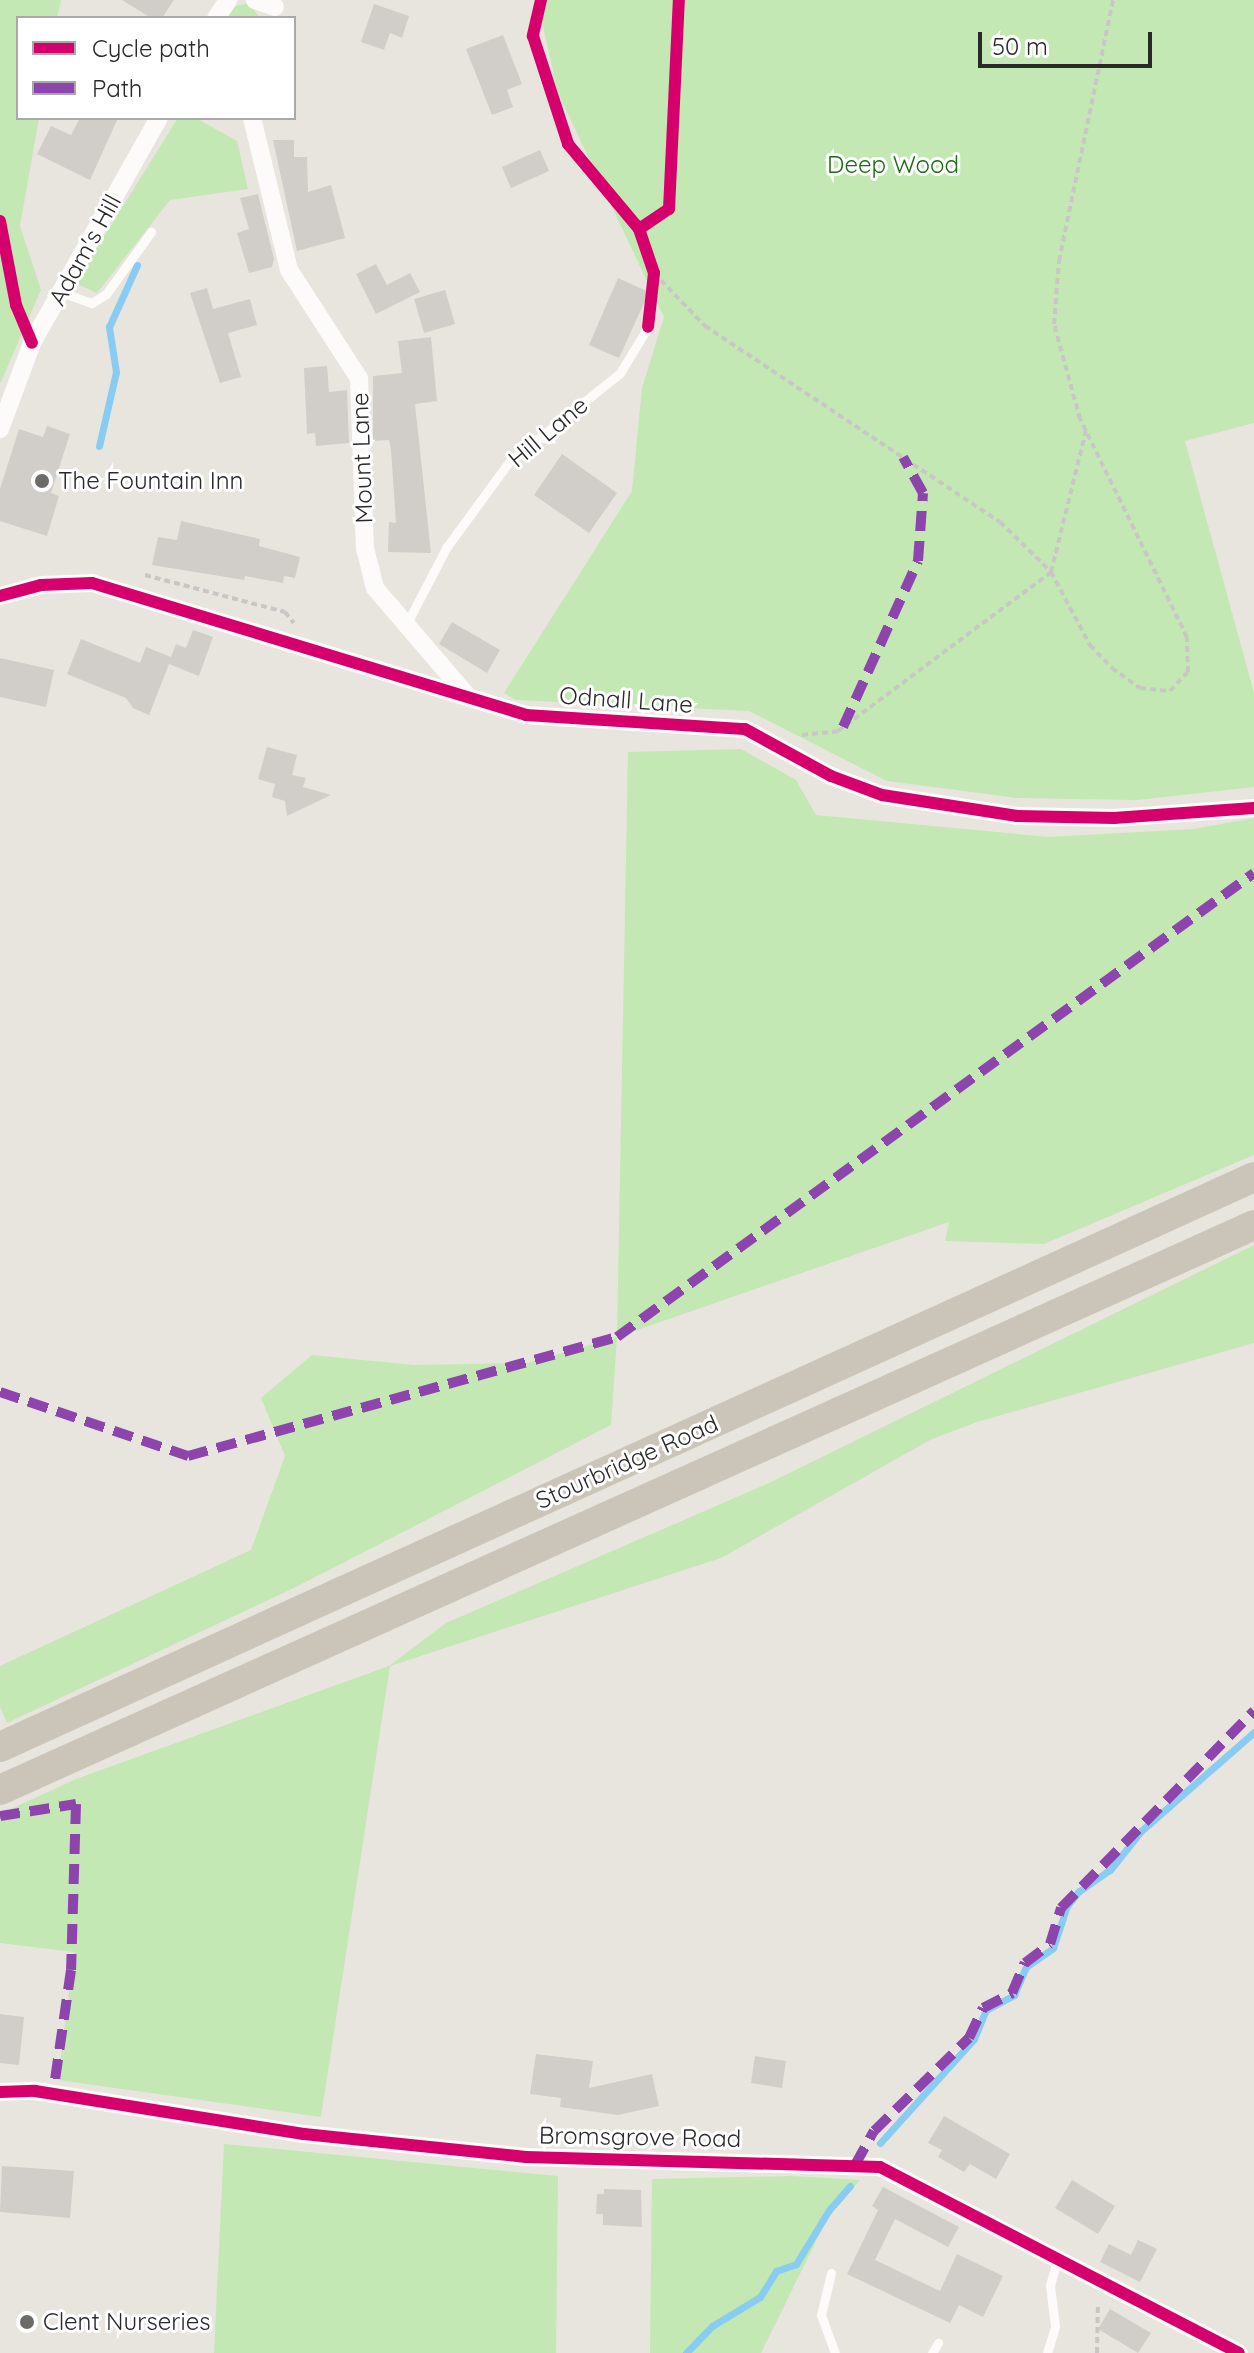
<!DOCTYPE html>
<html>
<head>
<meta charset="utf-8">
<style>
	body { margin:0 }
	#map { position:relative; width:1254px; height:2353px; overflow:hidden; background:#e8e5de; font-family:Quicksand,sans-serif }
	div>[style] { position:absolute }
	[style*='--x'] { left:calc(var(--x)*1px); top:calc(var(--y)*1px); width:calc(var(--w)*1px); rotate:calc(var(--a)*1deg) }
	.green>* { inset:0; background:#c3e8b3 }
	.stream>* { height:7px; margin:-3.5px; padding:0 3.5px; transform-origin:3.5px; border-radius:3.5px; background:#89ccf2 }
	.building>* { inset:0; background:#d1cec9 }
	.path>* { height:4px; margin-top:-2px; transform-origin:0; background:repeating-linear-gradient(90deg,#c8c7c6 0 6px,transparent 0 10px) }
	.service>* { height:9px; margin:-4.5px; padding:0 4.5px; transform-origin:4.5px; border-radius:4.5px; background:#fcfbfa }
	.minor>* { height:18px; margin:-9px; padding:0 9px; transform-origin:9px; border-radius:9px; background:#fcfbfa }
	.trunk>* { height:30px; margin:-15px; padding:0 15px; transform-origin:15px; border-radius:15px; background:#cbc4b8 }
	.quiet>* { height:10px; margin-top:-5px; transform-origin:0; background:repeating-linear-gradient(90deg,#8e44ad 0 20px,transparent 0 30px) }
	.cycleway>* { height:12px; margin:-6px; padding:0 6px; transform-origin:6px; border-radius:6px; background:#d6006c }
	.dots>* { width:22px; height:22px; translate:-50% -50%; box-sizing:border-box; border:4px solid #fff; border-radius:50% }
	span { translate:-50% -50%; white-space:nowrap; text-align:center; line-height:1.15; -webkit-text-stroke:6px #fff; paint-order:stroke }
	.park-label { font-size:24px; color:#1b6d12 }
	.street-label { font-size:24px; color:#292929 }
	.poi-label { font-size:24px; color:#292929 }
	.left { translate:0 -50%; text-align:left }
	.legend { position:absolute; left:16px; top:16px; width:280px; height:104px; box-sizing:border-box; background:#fff; border:2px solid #a9a9a9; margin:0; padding:10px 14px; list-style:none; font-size:24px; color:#292929 }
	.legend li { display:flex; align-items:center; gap:16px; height:40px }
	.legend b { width:40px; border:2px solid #a9a9a9 }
	.scale { position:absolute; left:978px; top:32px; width:174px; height:36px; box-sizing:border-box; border:4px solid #292929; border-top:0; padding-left:10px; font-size:24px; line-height:28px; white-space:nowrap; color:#292929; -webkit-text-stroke:6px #fff; paint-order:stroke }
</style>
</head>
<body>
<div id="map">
	<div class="green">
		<div style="clip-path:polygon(0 0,61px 0,57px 18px,18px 18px,18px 118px,39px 118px,20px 226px,41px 290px,0 384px)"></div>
		<div style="clip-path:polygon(537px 0,1254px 0,1254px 423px,1185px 441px,1254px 693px,1254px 787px,1138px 800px,1017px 798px,887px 781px,749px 711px,516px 700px,504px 693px,632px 491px,642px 388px,664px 317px,558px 93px)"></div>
		<div style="clip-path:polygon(249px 3px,260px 18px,227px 18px,236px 6px)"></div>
		<div style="clip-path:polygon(178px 118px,196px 118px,237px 141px,248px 189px,170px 200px,97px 293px,75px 283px)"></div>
		<div style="clip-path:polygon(741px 749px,796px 780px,816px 815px,1049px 837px,1194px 829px,1254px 818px,1254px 1155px,1044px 1244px,945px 1241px,949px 1222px,617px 1337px,611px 1425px,296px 1587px,7px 1723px,0 1707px,0 1666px,251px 1550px,285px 1456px,261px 1398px,312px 1355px,413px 1365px,527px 1363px,617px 1337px,628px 752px)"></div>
		<div style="clip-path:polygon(1254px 1245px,1254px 1343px,977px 1422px,930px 1440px,721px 1558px,390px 1666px,321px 2117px,58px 2080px,74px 1952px,0 1943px,0 1814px,76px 1779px,389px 1666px,446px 1623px,767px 1484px)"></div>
		<div style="clip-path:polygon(224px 2144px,558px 2176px,556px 2353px,214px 2353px)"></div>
		<div style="clip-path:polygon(791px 2176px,860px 2180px,829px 2215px,761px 2353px,650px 2353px,652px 2179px)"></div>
	</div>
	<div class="stream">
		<div style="--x:99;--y:446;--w:76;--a:-77.1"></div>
		<div style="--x:116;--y:372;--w:46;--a:-98.8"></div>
		<div style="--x:109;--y:327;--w:68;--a:-65.7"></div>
		<div style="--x:880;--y:2143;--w:140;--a:-47.9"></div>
		<div style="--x:974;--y:2039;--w:31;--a:-68"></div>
		<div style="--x:986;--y:2010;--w:32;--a:-28"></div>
		<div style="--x:1014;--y:1995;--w:30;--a:-67"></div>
		<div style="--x:1026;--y:1967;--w:33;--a:-35"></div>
		<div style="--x:1053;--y:1948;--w:44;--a:-71.6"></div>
		<div style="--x:1067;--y:1906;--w:18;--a:-52"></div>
		<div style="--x:1078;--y:1892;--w:39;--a:-35"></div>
		<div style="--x:1110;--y:1870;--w:50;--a:-51.5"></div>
		<div style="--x:1141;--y:1831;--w:150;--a:-41.2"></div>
		<div style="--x:686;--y:2353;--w:37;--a:-46"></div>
		<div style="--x:712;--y:2326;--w:56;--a:-31.1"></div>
		<div style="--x:760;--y:2297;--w:31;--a:-58"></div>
		<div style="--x:776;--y:2271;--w:21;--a:-19"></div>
		<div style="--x:796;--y:2264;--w:63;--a:-58.6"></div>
		<div style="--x:829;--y:2210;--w:32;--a:-49"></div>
	</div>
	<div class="building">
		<div style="clip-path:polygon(122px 0,174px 0,162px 18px,151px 18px)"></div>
		<div style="clip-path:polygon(374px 4px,409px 16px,402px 38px,390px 33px,384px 50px,361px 42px)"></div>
		<div style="clip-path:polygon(503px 35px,522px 84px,507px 90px,513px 107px,492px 115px,466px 49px)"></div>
		<div style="clip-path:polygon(80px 118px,118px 118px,90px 180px,37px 154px,51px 126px,71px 135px)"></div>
		<div style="clip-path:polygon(273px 140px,294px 140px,294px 157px,307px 157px,308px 192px,331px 185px,345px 238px,297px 251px)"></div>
		<div style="clip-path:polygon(540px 150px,549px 171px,511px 188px,502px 167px)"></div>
		<div style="clip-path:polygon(258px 194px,274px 259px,272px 267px,249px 273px,237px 233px,249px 229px,240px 198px)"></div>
		<div style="clip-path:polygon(376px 264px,387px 285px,410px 273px,420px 292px,376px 314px,356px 274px)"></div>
		<div style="clip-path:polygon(618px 278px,649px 292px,619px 358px,589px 345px)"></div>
		<div style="clip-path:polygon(207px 288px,213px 309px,250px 299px,257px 325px,228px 333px,241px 377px,220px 383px,190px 293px)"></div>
		<div style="clip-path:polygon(445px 290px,455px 324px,424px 333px,414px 299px)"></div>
		<div style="clip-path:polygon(431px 337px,437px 401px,415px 404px,431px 553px,388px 552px,389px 522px,396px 523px,391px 450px,389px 440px,373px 441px,373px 376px,402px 373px,398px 341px)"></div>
		<div style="clip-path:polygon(327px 366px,329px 392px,347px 390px,349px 443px,316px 446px,315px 433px,307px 434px,304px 368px)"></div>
		<div style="clip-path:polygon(47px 426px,70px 434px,51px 493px,59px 496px,47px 536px,0 521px,0 489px,19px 429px,43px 437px)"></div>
		<div style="clip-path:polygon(562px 454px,617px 493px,589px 533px,534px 495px)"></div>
		<div style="clip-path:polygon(181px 521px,260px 539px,259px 546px,300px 557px,295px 578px,284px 576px,283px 583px,245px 576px,244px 580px,152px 565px,158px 537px,177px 540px)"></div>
		<div style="clip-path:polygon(452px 622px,500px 650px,487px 673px,439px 644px)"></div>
		<div style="clip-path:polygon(193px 630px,213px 637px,199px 676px,169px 664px,149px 715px,133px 708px,126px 698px,67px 674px,81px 639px,140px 663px,146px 647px,171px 657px,176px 644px,186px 648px)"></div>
		<div style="clip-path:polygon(0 658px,54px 670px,46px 707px,0 697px)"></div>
		<div style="clip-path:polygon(267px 747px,297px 755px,292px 775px,306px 778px,303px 787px,331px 795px,287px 816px,285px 801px,272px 797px,275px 784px,258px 779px)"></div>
		<div style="clip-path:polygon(0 2014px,24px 2017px,19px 2065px,0 2063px)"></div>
		<div style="clip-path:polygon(536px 2054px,593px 2061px,589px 2088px,652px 2074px,659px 2106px,618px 2115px,560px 2107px,561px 2098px,530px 2094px)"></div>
		<div style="clip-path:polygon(755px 2056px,786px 2061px,782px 2088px,751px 2083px)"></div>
		<div style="clip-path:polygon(944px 2116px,1010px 2154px,996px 2179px,970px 2164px,964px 2172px,938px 2157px,942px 2150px,928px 2143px)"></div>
		<div style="clip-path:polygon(2px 2166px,74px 2171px,70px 2218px,0 2212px)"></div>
		<div style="clip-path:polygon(1072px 2180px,1115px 2206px,1098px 2234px,1055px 2208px)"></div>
		<div style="clip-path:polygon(883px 2187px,959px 2227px,948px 2247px,895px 2219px,875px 2260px,940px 2291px,957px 2254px,1003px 2276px,983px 2317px,959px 2305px,950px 2323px,847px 2274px,878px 2210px,872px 2206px)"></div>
		<div style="clip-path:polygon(604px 2189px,641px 2190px,642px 2227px,603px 2225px,603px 2214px,596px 2214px,597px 2194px,604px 2194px)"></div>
		<div style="clip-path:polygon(1138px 2240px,1157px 2249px,1140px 2282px,1100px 2262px,1109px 2244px,1131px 2255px)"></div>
		<div style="clip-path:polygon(1110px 2309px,1151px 2333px,1138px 2353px,1098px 2329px)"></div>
	</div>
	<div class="path">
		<div style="--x:654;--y:273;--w:74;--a:46.1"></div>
		<div style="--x:705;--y:326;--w:354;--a:33.6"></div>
		<div style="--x:1000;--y:522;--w:71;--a:44.4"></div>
		<div style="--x:1051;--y:572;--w:83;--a:61.9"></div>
		<div style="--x:1090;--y:645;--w:32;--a:46"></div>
		<div style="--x:1112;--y:668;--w:34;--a:36"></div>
		<div style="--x:1140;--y:688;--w:30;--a:6"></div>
		<div style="--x:1170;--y:691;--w:26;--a:-47"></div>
		<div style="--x:1188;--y:672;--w:35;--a:-92"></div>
		<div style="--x:1187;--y:637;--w:243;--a:-116.1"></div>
		<div style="--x:1080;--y:419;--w:98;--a:-105.3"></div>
		<div style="--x:1054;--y:324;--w:63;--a:-85.5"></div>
		<div style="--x:1059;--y:261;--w:267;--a:-78.3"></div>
		<div style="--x:145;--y:575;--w:145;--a:14.8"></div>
		<div style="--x:285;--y:612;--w:14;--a:51"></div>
		<div style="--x:802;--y:735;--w:36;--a:-6"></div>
		<div style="--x:838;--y:731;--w:266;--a:-36.7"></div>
		<div style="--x:1051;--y:572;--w:145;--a:-76.1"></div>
		<div style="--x:1097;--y:2353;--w:50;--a:-88.9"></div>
	</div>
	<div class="service">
		<div style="--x:61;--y:292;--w:33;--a:20"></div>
		<div style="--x:92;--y:303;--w:17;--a:-33"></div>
		<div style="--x:106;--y:294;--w:77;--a:-54"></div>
		<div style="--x:406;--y:625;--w:87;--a:-62.5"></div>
		<div style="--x:446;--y:548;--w:107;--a:-53.8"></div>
		<div style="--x:509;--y:462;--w:142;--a:-38.7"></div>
		<div style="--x:620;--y:373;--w:54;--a:-58.7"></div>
		<div style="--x:831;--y:2273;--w:43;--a:103.4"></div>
		<div style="--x:821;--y:2315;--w:40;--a:69.8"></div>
		<div style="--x:932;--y:2353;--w:12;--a:-59"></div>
		<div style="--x:1047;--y:2353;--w:28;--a:-73"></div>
		<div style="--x:1055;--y:2326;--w:41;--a:-97"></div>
		<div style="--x:1050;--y:2285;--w:26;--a:-74"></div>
	</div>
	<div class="minor">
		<div style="--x:255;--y:0;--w:21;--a:19"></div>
		<div style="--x:216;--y:18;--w:22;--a:-56"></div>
		<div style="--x:252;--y:118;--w:156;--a:76.3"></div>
		<div style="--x:289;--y:270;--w:129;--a:57.1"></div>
		<div style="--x:359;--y:378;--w:170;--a:88"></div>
		<div style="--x:365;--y:548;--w:41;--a:76"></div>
		<div style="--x:375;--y:588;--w:138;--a:49.4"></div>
		<div style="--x:0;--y:429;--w:92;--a:-69.6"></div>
		<div style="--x:32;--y:343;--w:258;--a:-60.6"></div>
		<div style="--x:0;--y:596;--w:42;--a:-15"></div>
		<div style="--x:41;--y:585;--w:51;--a:-2.2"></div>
		<div style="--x:92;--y:583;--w:454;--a:16.9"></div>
		<div style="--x:526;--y:715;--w:219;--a:3.7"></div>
		<div style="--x:745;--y:729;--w:98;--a:28.7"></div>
		<div style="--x:831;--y:776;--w:54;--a:20.4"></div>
		<div style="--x:882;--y:795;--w:137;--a:8.8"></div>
		<div style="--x:1017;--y:816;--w:97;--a:1.2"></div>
		<div style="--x:1114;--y:818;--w:140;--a:-4.1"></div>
		<div style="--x:0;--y:2092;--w:35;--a:-2"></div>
		<div style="--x:35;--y:2091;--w:272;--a:9.1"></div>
		<div style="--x:304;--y:2134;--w:223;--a:5.9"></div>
		<div style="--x:526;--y:2157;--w:354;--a:1.6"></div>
		<div style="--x:880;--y:2167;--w:404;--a:27.4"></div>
	</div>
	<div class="trunk">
		<div style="--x:0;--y:1747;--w:1377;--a:-24.44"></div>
		<div style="--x:0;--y:1790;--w:1375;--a:-24.25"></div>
	</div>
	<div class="quiet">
		<div style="--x:843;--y:727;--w:182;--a:-65.7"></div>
		<div style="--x:918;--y:561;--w:68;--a:-85.8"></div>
		<div style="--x:923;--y:493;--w:41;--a:-119.1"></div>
		<div style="--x:0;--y:1392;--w:199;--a:18.8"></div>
		<div style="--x:188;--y:1456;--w:445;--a:-15.5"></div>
		<div style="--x:617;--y:1337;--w:788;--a:-36.07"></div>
		<div style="--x:0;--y:1816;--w:77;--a:-9"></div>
		<div style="--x:76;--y:1804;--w:166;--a:91.7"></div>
		<div style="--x:71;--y:1970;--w:125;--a:98.3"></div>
		<div style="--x:855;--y:2165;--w:39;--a:-61"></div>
		<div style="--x:874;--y:2131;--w:133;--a:-44.4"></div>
		<div style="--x:969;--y:2038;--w:33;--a:-65"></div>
		<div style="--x:983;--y:2008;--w:33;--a:-27"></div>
		<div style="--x:1012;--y:1993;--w:33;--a:-67"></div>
		<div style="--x:1025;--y:1963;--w:31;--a:-37"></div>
		<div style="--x:1050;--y:1944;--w:38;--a:-73"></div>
		<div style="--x:1061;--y:1908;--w:276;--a:-45.6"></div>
	</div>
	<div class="cycleway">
		<div style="--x:541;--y:0;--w:37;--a:103"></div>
		<div style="--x:533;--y:36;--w:114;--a:72"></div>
		<div style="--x:568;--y:144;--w:111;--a:50.1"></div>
		<div style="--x:639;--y:229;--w:36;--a:-34"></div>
		<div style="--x:669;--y:209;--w:209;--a:-87.3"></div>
		<div style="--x:0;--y:221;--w:86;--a:79.2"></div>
		<div style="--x:16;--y:305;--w:41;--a:67.2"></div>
		<div style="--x:639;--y:229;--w:46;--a:71.2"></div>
		<div style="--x:654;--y:273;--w:54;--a:96.3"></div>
		<div style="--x:0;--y:596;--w:42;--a:-15"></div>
		<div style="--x:41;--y:585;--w:51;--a:-2.2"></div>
		<div style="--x:92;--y:583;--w:454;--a:16.9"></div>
		<div style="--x:526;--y:715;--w:219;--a:3.7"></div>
		<div style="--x:745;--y:729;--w:98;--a:28.7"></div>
		<div style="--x:831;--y:776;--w:54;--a:20.4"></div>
		<div style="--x:882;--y:795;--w:137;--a:8.8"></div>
		<div style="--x:1017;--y:816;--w:97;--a:1.2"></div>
		<div style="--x:1114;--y:818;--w:140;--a:-4.1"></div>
		<div style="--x:0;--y:2092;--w:35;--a:-2"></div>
		<div style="--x:35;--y:2091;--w:272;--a:9.1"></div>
		<div style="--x:304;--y:2134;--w:223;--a:5.9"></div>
		<div style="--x:526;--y:2157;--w:354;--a:1.6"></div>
		<div style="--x:880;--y:2167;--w:404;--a:27.4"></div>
	</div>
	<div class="dots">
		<div style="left:42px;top:481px;background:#6c6b68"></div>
		<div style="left:27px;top:2322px;background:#6c6b68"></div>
	</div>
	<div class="park-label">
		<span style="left:893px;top:165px">Deep Wood</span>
	</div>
	<div class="street-label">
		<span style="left:85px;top:250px;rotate:-61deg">Adam's Hill</span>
		<span style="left:548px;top:432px;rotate:-40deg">Hill Lane</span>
		<span style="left:362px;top:458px;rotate:-92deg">Mount Lane</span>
		<span style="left:626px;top:700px;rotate:4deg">Odnall Lane</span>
		<span style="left:627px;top:1462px;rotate:-24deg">Stourbridge Road</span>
		<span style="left:640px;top:2137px;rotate:1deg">Bromsgrove Road</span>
	</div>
	<div class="poi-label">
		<span class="left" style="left:58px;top:481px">The Fountain Inn</span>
		<span class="left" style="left:43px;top:2322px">Clent Nurseries</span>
	</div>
	<ul class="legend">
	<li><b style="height:10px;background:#d6006c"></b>Cycle path</li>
	<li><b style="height:10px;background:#8e44ad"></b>Path</li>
	</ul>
	<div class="scale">50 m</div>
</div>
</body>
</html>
